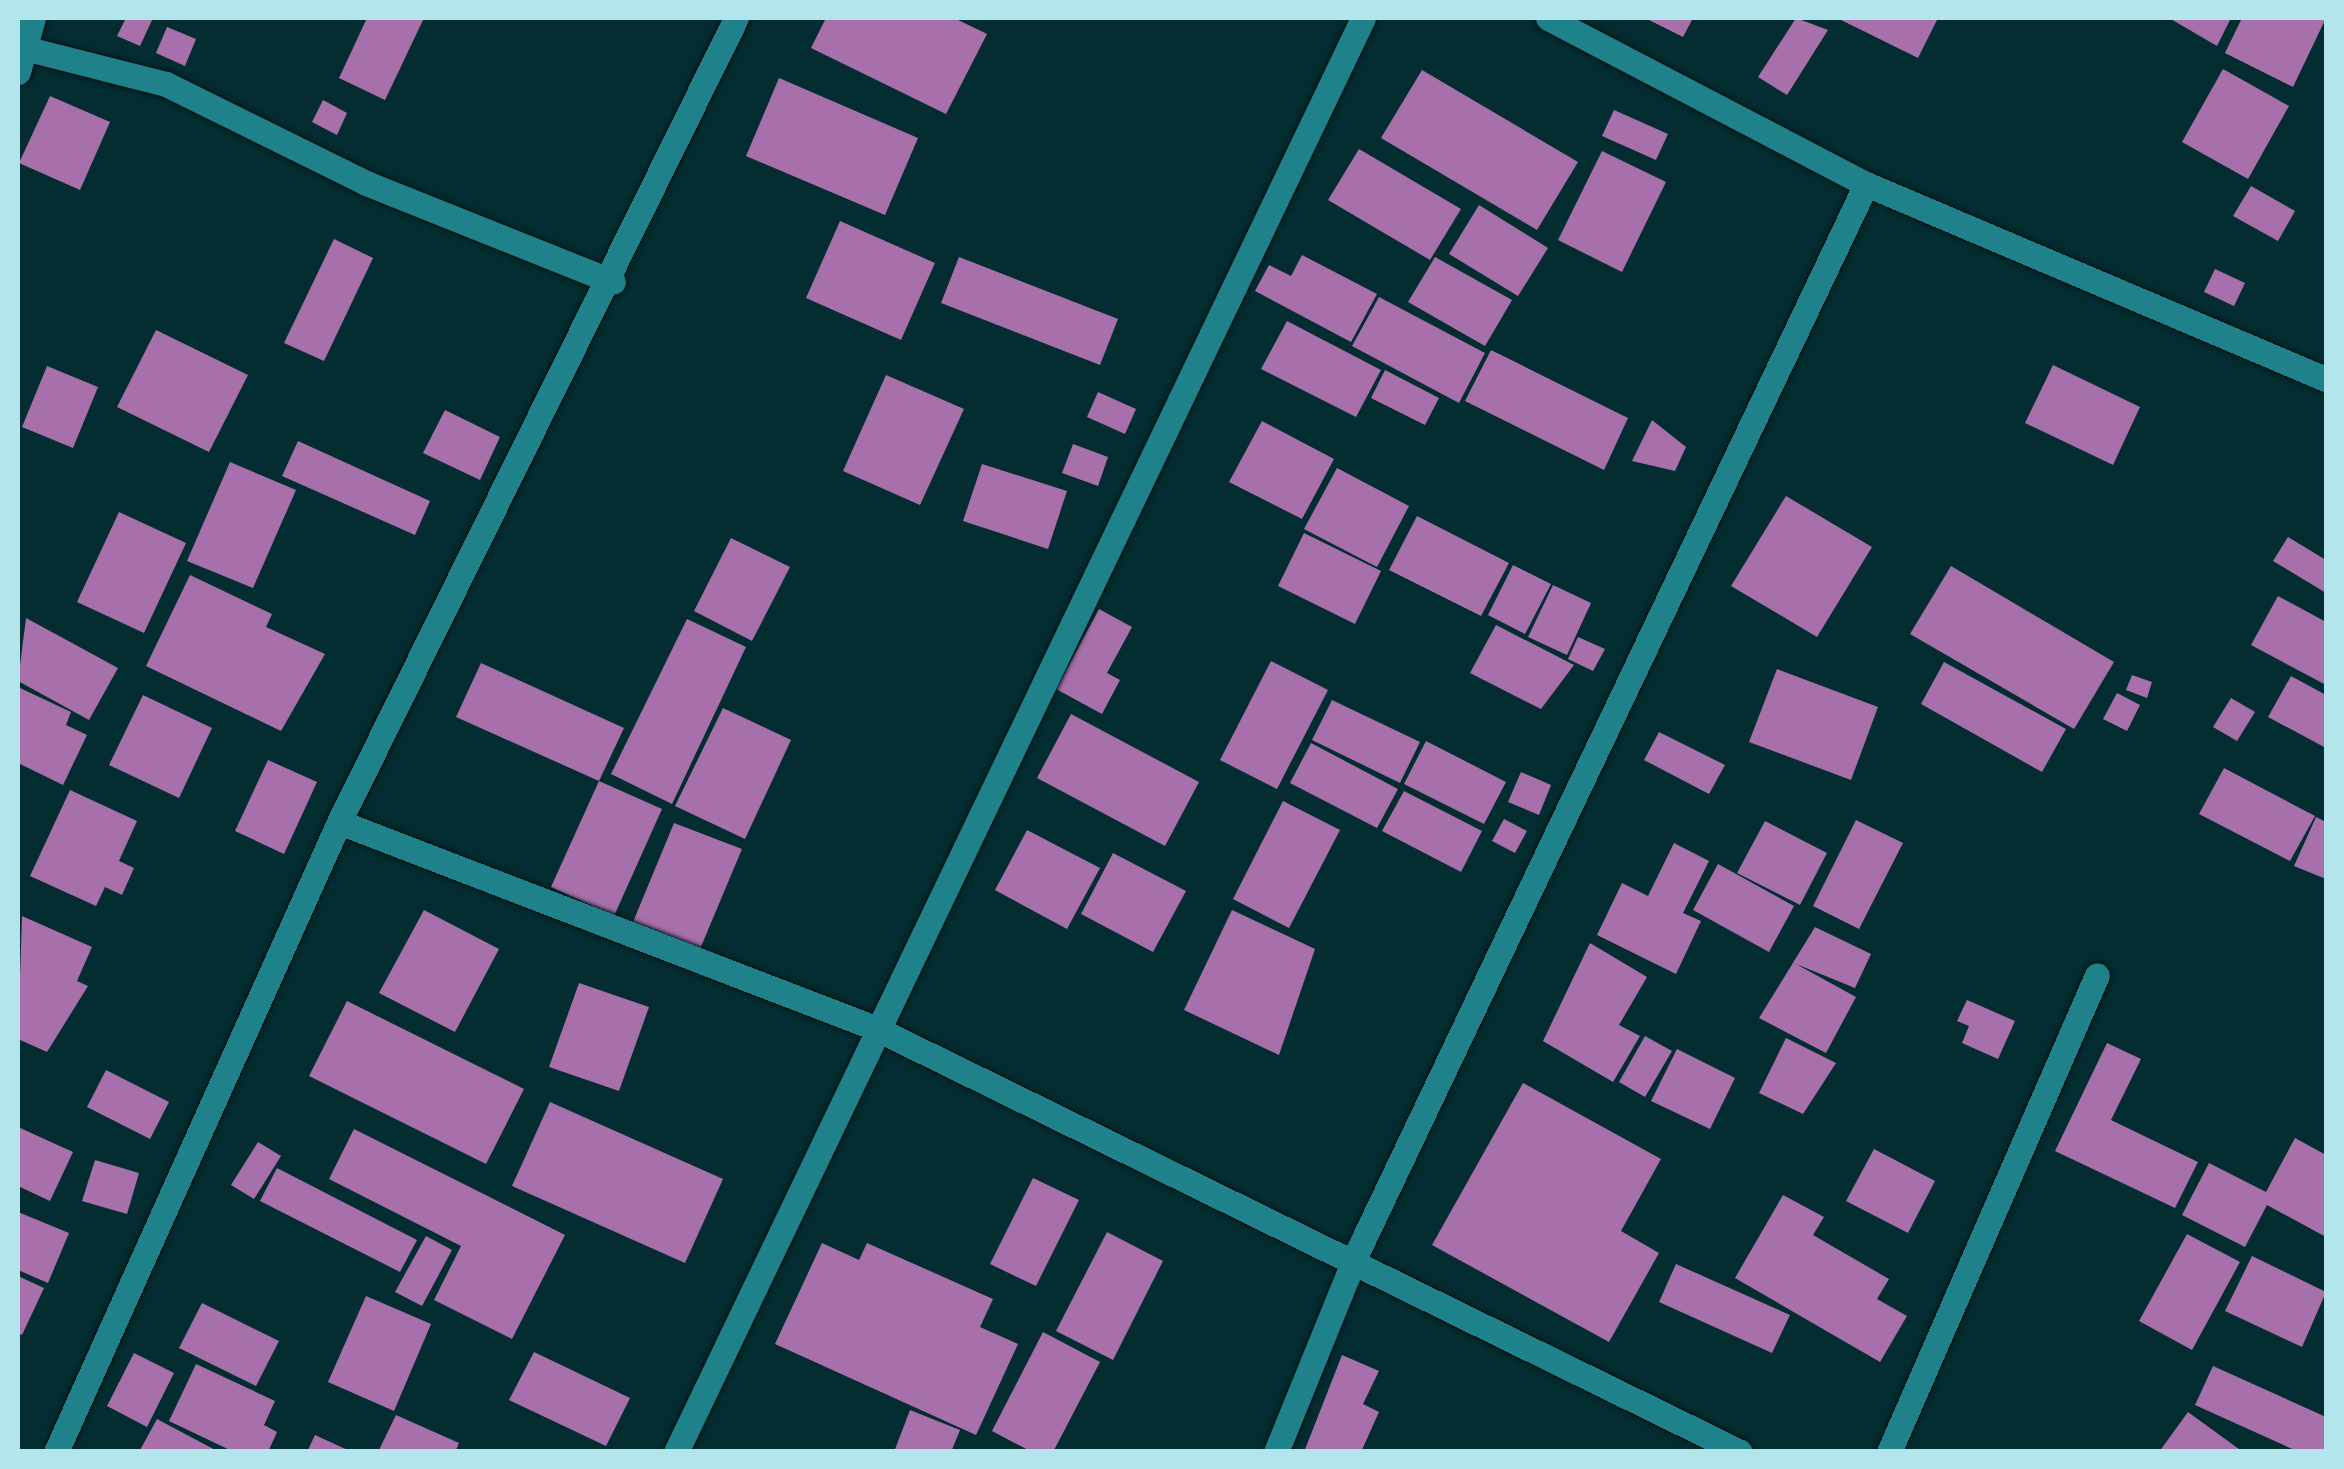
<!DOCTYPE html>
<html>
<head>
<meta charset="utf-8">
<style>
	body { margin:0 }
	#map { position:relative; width:2344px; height:1469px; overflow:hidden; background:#042d31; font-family:Inter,sans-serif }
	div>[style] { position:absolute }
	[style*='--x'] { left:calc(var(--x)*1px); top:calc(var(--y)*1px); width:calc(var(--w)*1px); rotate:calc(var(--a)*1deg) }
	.building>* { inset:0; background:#a770ab }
	.roads { filter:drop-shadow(0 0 2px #041314) drop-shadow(0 0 2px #041314) }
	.minor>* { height:25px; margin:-12.5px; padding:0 12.5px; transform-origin:12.5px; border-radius:12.5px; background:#1f818a }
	span { translate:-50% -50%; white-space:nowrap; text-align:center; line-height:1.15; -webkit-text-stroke:10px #112022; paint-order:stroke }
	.frame { position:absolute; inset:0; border:20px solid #b2e6ec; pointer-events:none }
</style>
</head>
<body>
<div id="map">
	<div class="building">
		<div style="clip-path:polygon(126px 18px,153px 18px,140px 46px,117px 36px)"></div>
		<div style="clip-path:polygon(367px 18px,424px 18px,385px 100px,339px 78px)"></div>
		<div style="clip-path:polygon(826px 18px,954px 18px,987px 34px,946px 114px,811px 48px)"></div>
		<div style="clip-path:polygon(1645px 18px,1693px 18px,1683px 37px)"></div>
		<div style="clip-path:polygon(1796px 18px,1828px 30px,1787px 95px,1758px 77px)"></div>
		<div style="clip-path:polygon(1837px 18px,1938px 18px,1918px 58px)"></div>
		<div style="clip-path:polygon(2169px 18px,2231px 18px,2217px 46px)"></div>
		<div style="clip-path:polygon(2242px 18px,2326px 18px,2293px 87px,2225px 53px)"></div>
		<div style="clip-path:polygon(167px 27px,196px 39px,185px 66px,156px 53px)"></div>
		<div style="clip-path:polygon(2223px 69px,2289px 106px,2248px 179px,2182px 142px)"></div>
		<div style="clip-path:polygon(1422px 70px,1578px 162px,1537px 230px,1381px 138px)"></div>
		<div style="clip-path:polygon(779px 78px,918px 138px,885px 215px,746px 156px)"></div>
		<div style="clip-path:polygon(50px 96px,110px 122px,80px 190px,19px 163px)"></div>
		<div style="clip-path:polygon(323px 100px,347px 113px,337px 135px,312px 122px)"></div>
		<div style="clip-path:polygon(1614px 110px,1668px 134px,1656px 160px,1602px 136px)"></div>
		<div style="clip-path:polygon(1359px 149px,1461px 209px,1430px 260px,1328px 200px)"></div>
		<div style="clip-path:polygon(1602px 151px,1666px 182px,1622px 272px,1558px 240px)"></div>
		<div style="clip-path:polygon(2251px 186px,2295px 211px,2278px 241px,2233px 216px)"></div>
		<div style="clip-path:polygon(1479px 205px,1548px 248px,1518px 296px,1449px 254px)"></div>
		<div style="clip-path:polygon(840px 221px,935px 263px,901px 340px,806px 298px)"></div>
		<div style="clip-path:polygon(334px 239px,373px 258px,324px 361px,284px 343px)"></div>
		<div style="clip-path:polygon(1302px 255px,1377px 294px,1351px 342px,1255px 291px,1269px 265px,1291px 276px)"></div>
		<div style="clip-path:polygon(959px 257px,1118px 319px,1100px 365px,941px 303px)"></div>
		<div style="clip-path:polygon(1435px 257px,1512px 300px,1485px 346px,1408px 302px)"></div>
		<div style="clip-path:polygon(2215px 269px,2245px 283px,2234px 306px,2204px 292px)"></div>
		<div style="clip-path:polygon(1379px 297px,1485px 353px,1459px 403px,1352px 346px)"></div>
		<div style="clip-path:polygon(1287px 321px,1381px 370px,1356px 417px,1261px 369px)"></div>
		<div style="clip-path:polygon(156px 330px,248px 375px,209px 452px,117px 407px)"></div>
		<div style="clip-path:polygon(1491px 350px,1628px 418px,1604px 470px,1465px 401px)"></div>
		<div style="clip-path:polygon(2053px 365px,2140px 407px,2113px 465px,2025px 423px)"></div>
		<div style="clip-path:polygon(47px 366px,98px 387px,73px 448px,22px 427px)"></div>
		<div style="clip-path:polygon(1385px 370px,1439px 398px,1425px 425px,1371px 398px)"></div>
		<div style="clip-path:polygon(886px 375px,964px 409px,920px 505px,843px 471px)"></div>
		<div style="clip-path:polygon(1098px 392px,1136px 409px,1125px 434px,1087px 417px)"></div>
		<div style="clip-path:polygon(445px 410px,500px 437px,480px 480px,423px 453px)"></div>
		<div style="clip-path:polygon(1652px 420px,1686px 447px,1675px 471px,1632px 461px)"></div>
		<div style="clip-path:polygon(1262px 421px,1334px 459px,1302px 519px,1229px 482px)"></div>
		<div style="clip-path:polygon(298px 441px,430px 501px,415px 535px,282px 476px)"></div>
		<div style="clip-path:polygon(1073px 444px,1108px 457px,1098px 486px,1062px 473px)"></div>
		<div style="clip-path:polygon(230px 462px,296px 490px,253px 588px,187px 561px)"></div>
		<div style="clip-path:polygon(982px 464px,1067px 491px,1048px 549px,963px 521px)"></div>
		<div style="clip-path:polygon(1337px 468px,1409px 506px,1377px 567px,1304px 529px)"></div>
		<div style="clip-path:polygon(1786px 496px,1872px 547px,1817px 637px,1731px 586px)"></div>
		<div style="clip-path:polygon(119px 512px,186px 543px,144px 633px,77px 602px)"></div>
		<div style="clip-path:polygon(1417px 516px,1509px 563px,1481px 616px,1389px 570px)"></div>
		<div style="clip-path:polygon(1304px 533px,1381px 571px,1355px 624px,1278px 586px)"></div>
		<div style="clip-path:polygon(2288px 537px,2326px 560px,2326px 593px,2273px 561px)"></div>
		<div style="clip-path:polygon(731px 538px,790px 567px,752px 641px,694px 611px)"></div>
		<div style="clip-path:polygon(1513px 565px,1551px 584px,1525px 634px,1488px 615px)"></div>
		<div style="clip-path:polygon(1951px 566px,2114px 662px,2074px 729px,1910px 634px)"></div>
		<div style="clip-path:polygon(190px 575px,272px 614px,266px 627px,325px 654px,281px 731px,146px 666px)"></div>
		<div style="clip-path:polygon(1553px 585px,1591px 603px,1567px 655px,1528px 637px)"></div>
		<div style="clip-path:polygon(2278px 596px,2326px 622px,2326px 685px,2251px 645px)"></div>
		<div style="clip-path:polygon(1099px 609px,1132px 627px,1107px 673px,1120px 680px,1102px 714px,1056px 689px)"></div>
		<div style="clip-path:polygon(26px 618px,118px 668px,89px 720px,18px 681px)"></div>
		<div style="clip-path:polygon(687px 619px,746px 647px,672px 804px,611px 774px)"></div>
		<div style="clip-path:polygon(1496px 625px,1574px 665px,1541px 709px,1470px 673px)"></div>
		<div style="clip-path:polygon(1578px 637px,1605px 649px,1593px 671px,1568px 659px)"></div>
		<div style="clip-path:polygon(1271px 661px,1328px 690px,1277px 789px,1220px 760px)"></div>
		<div style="clip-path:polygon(1944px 662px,2066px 729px,2042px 772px,1921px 704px)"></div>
		<div style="clip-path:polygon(481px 663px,624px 728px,599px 781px,456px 717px)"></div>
		<div style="clip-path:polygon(1777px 669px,1878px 707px,1851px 780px,1749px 742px)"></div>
		<div style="clip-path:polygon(2132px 675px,2152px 682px,2147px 698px,2126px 690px)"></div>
		<div style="clip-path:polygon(2291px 676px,2326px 695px,2326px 748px,2268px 717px)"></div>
		<div style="clip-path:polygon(18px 687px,71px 712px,66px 725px,87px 735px,63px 785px,18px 763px)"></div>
		<div style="clip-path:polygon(2117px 693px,2140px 705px,2127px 731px,2103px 719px)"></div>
		<div style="clip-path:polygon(143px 695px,212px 728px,179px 798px,109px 765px)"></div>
		<div style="clip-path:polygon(2231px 698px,2255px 712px,2237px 741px,2213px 727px)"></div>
		<div style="clip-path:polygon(1332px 700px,1420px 742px,1400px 783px,1312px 740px)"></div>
		<div style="clip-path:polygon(723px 708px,791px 740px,745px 839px,675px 806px)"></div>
		<div style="clip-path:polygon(1071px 714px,1199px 782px,1165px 846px,1037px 778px)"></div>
		<div style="clip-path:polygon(1659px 732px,1725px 765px,1709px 794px,1644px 760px)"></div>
		<div style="clip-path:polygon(1426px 741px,1506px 782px,1484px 824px,1404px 784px)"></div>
		<div style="clip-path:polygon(1311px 743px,1398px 789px,1377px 828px,1290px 783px)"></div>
		<div style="clip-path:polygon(268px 760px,317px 782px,284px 854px,235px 831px)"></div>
		<div style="clip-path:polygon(2224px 768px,2315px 816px,2290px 861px,2199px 814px)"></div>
		<div style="clip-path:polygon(1521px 772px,1551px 785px,1539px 815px,1508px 802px)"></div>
		<div style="clip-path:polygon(599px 781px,662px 809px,614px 916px,551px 887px)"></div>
		<div style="clip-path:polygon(70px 790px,137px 821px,119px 861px,134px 868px,122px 895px,105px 887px,96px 906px,30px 876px)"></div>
		<div style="clip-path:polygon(1404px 791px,1482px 831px,1461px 872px,1382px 831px)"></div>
		<div style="clip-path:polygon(1283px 801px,1340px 830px,1289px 928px,1233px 899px)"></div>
		<div style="clip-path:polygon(2316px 817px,2326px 822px,2326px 879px,2294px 866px)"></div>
		<div style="clip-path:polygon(1504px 819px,1527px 831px,1515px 853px,1492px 841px)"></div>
		<div style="clip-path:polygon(1856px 820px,1903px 843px,1859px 929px,1813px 906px)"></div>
		<div style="clip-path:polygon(1765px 821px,1827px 853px,1800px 905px,1737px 873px)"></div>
		<div style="clip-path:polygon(674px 823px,742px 849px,700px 949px,633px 922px)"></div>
		<div style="clip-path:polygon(1027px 830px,1100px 868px,1067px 929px,995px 890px)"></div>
		<div style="clip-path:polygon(1674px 843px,1709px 861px,1683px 913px,1701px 921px,1676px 974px,1597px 935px,1622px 883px,1648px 896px)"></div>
		<div style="clip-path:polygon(1113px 853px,1186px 891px,1153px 952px,1081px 914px)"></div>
		<div style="clip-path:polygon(1718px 864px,1794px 906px,1769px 952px,1693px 910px)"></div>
		<div style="clip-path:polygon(424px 910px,499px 949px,455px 1032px,379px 993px)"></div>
		<div style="clip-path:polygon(1232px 910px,1315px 949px,1279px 1055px,1184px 1010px)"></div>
		<div style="clip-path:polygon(22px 916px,92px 947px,77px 981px,88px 986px,47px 1052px,18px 1039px)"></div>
		<div style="clip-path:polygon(1815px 927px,1871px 954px,1855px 988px,1796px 964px,1856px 997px,1826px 1053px,1759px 1018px)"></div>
		<div style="clip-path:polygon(1590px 943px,1647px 977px,1619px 1025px,1640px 1036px,1613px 1082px,1543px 1041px)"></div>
		<div style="clip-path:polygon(579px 983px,649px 1007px,619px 1091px,549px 1067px)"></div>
		<div style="clip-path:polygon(1967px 1000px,2015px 1021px,1998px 1059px,1962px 1043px,1969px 1026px,1957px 1021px)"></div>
		<div style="clip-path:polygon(347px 1001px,524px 1089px,486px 1164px,309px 1076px)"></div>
		<div style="clip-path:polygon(1645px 1036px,1672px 1051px,1645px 1097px,1619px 1082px)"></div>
		<div style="clip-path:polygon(1786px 1038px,1836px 1063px,1803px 1114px,1759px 1093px)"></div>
		<div style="clip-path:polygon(2107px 1043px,2141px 1059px,2111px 1120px,2198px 1162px,2175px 1208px,2055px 1151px)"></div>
		<div style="clip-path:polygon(1677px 1049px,1735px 1078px,1710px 1129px,1651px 1101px)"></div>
		<div style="clip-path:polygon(106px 1070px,169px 1102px,150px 1139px,87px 1107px)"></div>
		<div style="clip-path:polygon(1523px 1083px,1661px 1159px,1621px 1231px,1659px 1253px,1609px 1342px,1432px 1245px)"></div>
		<div style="clip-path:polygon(550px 1102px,723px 1179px,685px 1263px,512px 1186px)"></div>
		<div style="clip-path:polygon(18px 1127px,73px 1152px,50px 1201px,18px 1186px)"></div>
		<div style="clip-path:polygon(354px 1129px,565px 1235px,512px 1339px,434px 1300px,461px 1246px,329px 1179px)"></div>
		<div style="clip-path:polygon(2295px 1138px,2326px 1155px,2326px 1237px,2267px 1205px,2245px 1247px,2182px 1215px,2209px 1163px,2266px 1192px)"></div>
		<div style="clip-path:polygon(258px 1142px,281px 1156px,254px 1199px,231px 1185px)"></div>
		<div style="clip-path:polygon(1874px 1149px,1935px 1181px,1908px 1233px,1846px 1201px)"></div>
		<div style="clip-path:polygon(95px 1160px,139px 1173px,127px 1214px,82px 1201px)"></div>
		<div style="clip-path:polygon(277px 1168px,417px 1240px,400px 1272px,260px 1201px)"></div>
		<div style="clip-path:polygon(1033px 1178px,1079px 1200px,1036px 1286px,990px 1264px)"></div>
		<div style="clip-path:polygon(1783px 1195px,1824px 1217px,1813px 1235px,1889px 1279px,1877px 1299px,1907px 1316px,1880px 1362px,1735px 1278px)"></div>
		<div style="clip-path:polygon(18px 1212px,69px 1233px,48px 1283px,18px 1270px)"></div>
		<div style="clip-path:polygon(1107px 1232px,1163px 1261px,1113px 1360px,1056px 1331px)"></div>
		<div style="clip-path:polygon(2187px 1234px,2240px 1262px,2192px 1350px,2139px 1321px)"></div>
		<div style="clip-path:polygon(426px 1236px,452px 1250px,422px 1306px,395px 1292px)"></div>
		<div style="clip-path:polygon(822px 1243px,859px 1260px,867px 1243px,993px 1299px,980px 1327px,1018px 1344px,976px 1435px,775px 1344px)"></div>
		<div style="clip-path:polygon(2252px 1256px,2326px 1292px,2302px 1347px,2225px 1311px)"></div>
		<div style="clip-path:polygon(1676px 1264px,1790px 1315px,1772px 1353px,1659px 1302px)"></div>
		<div style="clip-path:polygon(18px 1276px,44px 1288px,22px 1335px,18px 1333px)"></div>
		<div style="clip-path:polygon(366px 1296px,431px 1324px,394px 1411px,328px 1382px)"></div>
		<div style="clip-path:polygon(202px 1303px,279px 1341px,256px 1386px,179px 1348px)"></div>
		<div style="clip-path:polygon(1043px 1332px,1100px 1362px,1053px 1452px,1032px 1452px,992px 1431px)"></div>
		<div style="clip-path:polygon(534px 1352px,630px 1398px,606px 1446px,509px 1400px)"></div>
		<div style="clip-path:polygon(134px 1353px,174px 1373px,147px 1427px,107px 1406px)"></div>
		<div style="clip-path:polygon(1342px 1355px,1379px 1371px,1363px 1404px,1379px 1412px,1361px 1452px,1304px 1452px)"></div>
		<div style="clip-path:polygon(196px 1364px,275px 1401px,264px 1425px,277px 1432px,268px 1452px,234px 1452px,169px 1421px)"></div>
		<div style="clip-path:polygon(2213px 1366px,2326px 1417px,2326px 1452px,2299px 1452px,2195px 1405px)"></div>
		<div style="clip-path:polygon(910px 1410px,960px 1430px,951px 1452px,894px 1452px)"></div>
		<div style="clip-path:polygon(2188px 1412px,2243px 1452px,2159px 1452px)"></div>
		<div style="clip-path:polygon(396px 1415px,459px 1443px,455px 1452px,378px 1452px)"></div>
		<div style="clip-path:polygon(157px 1419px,219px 1452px,139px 1452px)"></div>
		<div style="clip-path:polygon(315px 1435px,352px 1452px,307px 1452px)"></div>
	</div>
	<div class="roads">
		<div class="minor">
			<div style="--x:1548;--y:18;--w:359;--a:27.6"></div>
			<div style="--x:1866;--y:184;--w:500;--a:23"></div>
			<div style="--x:24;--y:48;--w:146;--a:14.2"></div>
			<div style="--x:166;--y:84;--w:223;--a:26.3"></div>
			<div style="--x:366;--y:183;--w:266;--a:21.8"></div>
			<div style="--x:18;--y:72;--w:56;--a:-74.5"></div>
			<div style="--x:339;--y:822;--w:574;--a:21.02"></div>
			<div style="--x:875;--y:1028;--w:963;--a:26.11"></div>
			<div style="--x:56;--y:1452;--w:691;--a:-65.81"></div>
			<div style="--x:339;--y:822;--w:897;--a:-63.72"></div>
			<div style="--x:676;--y:1452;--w:1590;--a:-64.4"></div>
			<div style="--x:1276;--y:1452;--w:210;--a:-67.9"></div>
			<div style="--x:1355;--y:1257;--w:1188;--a:-64.53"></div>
			<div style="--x:1889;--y:1452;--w:520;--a:-66.44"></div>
		</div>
	</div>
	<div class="frame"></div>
</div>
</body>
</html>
